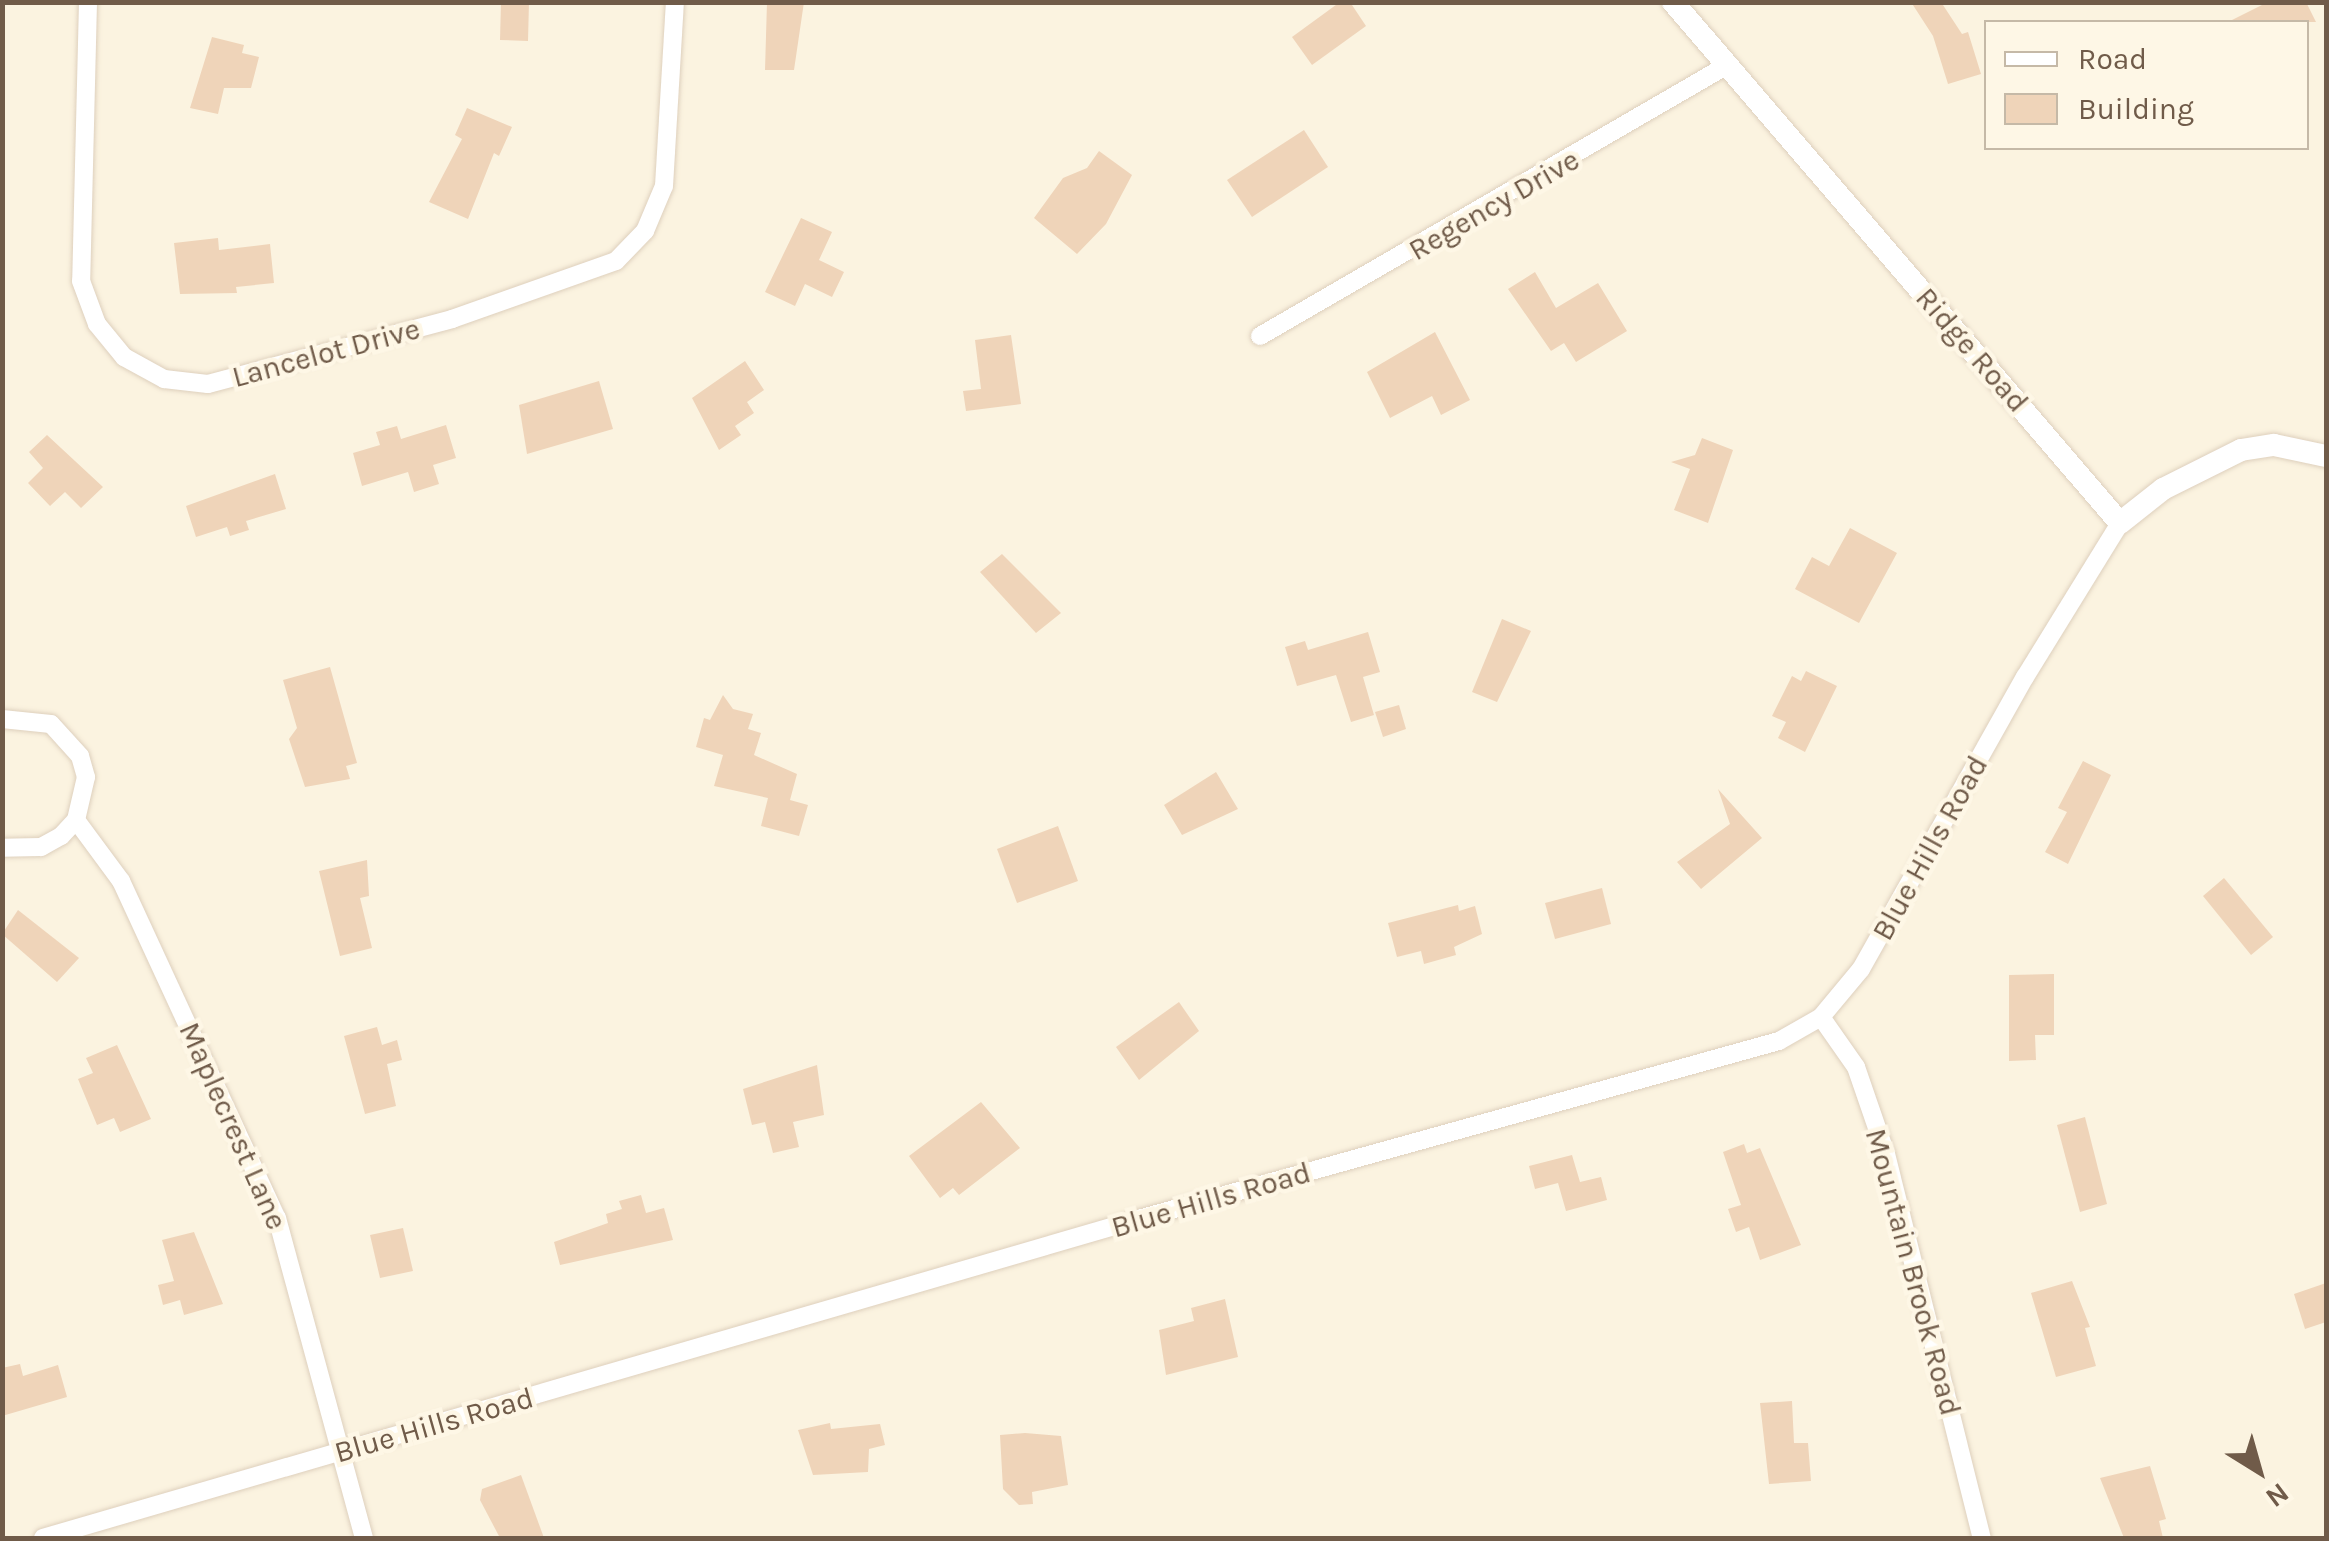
<!DOCTYPE html>
<html>
<head>
<meta charset="utf-8">
<style>
	body { margin:0 }
	#map { position:relative; width:2329px; height:1541px; overflow:hidden; background:#fbf3e0; font-family:Karla,sans-serif }
	div>[style] { position:absolute }
	[style*='--x'] { left:calc(var(--x)*1px); top:calc(var(--y)*1px); width:calc(var(--w)*1px); rotate:calc(var(--a)*1deg) }
	.building>* { inset:0; background:#efd4b9 }
	.roads { filter:drop-shadow(0 0 2px #ded0bd) drop-shadow(0 0 2px #ded0bd) }
	.minor>* { height:18px; margin:-9px; padding:0 9px; transform-origin:9px; border-radius:9px; background:#fff }
	.tertiary>* { height:22px; margin:-11px; padding:0 11px; transform-origin:11px; border-radius:11px; background:#fff }
	span { translate:-50% -50%; white-space:nowrap; text-align:center; line-height:1.15; -webkit-text-stroke:9px #fef7e6; paint-order:stroke }
	.street-label { font-size:30px; color:#705b49 }
	.frame { position:absolute; inset:0; border:5px solid #705b49; pointer-events:none }
	.legend { position:absolute; left:1984px; top:20px; width:325px; height:130px; box-sizing:border-box; background:#fef7e6; border:2px solid #c5b9a7; margin:0; padding:12px 18px; list-style:none; font-size:30px; color:#705b49 }
	.legend li { display:flex; align-items:center; gap:20px; height:50px }
	.legend b { width:50px; border:2px solid #c5b9a7 }
	.north { position:absolute; left:2209px; top:1421px; width:100px; height:100px; -webkit-text-stroke:8px #fef7e6; paint-order:stroke; rotate:143deg; font-size:28px; font-weight:700; line-height:40px; text-align:center; color:#705b49 }
	.north::after { content:''; display:block; margin:auto; width:35px; height:45px; background:#705b49; clip-path:polygon(50% 0,100% 100%,50% 72%,0 100%) }
</style>
</head>
<body>
<div id="map">
	<div class="building">
		<div style="clip-path:polygon(501px 2px,529px 2px,528px 41px,500px 40px)"></div>
		<div style="clip-path:polygon(767px 2px,804px 2px,794px 70px,765px 70px)"></div>
		<div style="clip-path:polygon(1340px 2px,1350px 2px,1366px 26px,1312px 65px,1292px 37px)"></div>
		<div style="clip-path:polygon(1911px 2px,1941px 2px,1962px 34px,1968px 32px,1981px 74px,1948px 84px,1933px 36px)"></div>
		<div style="clip-path:polygon(2268px 2px,2306px 2px,2316px 22px,2228px 22px)"></div>
		<div style="clip-path:polygon(212px 37px,244px 45px,242px 53px,259px 57px,251px 88px,224px 88px,218px 114px,190px 108px)"></div>
		<div style="clip-path:polygon(467px 108px,512px 127px,499px 156px,494px 153px,468px 219px,429px 202px,462px 139px,455px 135px)"></div>
		<div style="clip-path:polygon(1304px 130px,1328px 167px,1252px 217px,1227px 180px)"></div>
		<div style="clip-path:polygon(1099px 151px,1132px 175px,1106px 224px,1077px 254px,1034px 218px,1063px 178px,1087px 168px)"></div>
		<div style="clip-path:polygon(801px 218px,832px 232px,819px 260px,844px 272px,832px 297px,805px 284px,795px 306px,765px 292px)"></div>
		<div style="clip-path:polygon(218px 238px,219px 250px,270px 244px,274px 283px,236px 287px,237px 293px,180px 294px,174px 243px)"></div>
		<div style="clip-path:polygon(1535px 272px,1556px 308px,1598px 283px,1627px 331px,1576px 362px,1564px 343px,1551px 351px,1508px 289px)"></div>
		<div style="clip-path:polygon(1435px 332px,1470px 400px,1441px 415px,1432px 396px,1390px 418px,1367px 372px)"></div>
		<div style="clip-path:polygon(1011px 335px,1021px 404px,966px 411px,963px 391px,981px 389px,975px 340px)"></div>
		<div style="clip-path:polygon(745px 361px,764px 390px,747px 402px,754px 413px,735px 426px,741px 435px,719px 450px,692px 398px)"></div>
		<div style="clip-path:polygon(599px 381px,613px 429px,527px 454px,519px 405px)"></div>
		<div style="clip-path:polygon(446px 425px,456px 458px,433px 465px,439px 484px,414px 492px,408px 472px,362px 486px,353px 453px,380px 445px,376px 432px,397px 426px,401px 439px)"></div>
		<div style="clip-path:polygon(47px 435px,103px 487px,81px 508px,65px 492px,50px 506px,28px 483px,43px 468px,29px 452px)"></div>
		<div style="clip-path:polygon(1702px 438px,1733px 450px,1708px 523px,1674px 510px,1690px 469px,1671px 462px,1695px 455px)"></div>
		<div style="clip-path:polygon(275px 474px,286px 509px,246px 521px,249px 530px,230px 536px,227px 527px,196px 537px,186px 506px)"></div>
		<div style="clip-path:polygon(1850px 528px,1897px 553px,1859px 623px,1795px 589px,1812px 557px,1829px 566px)"></div>
		<div style="clip-path:polygon(1002px 554px,1061px 613px,1036px 633px,980px 572px)"></div>
		<div style="clip-path:polygon(1502px 619px,1531px 631px,1497px 702px,1472px 692px)"></div>
		<div style="clip-path:polygon(1368px 632px,1380px 672px,1363px 677px,1374px 715px,1351px 722px,1336px 675px,1297px 686px,1285px 647px,1305px 641px,1308px 650px)"></div>
		<div style="clip-path:polygon(330px 667px,357px 763px,346px 766px,350px 779px,305px 787px,289px 739px,297px 728px,283px 680px)"></div>
		<div style="clip-path:polygon(1806px 671px,1837px 686px,1805px 752px,1778px 738px,1786px 722px,1772px 716px,1792px 676px,1801px 681px)"></div>
		<div style="clip-path:polygon(723px 695px,733px 709px,753px 714px,748px 729px,761px 733px,754px 755px,797px 774px,790px 800px,808px 805px,799px 836px,761px 826px,768px 798px,714px 786px,723px 755px,696px 747px,704px 718px,710px 720px)"></div>
		<div style="clip-path:polygon(1399px 705px,1406px 729px,1383px 737px,1375px 712px)"></div>
		<div style="clip-path:polygon(2083px 761px,2111px 775px,2068px 864px,2045px 852px,2067px 812px,2058px 808px)"></div>
		<div style="clip-path:polygon(1216px 772px,1238px 809px,1182px 835px,1164px 805px)"></div>
		<div style="clip-path:polygon(1718px 789px,1762px 838px,1701px 889px,1677px 862px,1730px 824px)"></div>
		<div style="clip-path:polygon(1058px 826px,1078px 881px,1017px 903px,997px 849px)"></div>
		<div style="clip-path:polygon(367px 860px,369px 896px,360px 898px,372px 948px,340px 956px,319px 871px)"></div>
		<div style="clip-path:polygon(2224px 878px,2273px 937px,2251px 955px,2203px 896px)"></div>
		<div style="clip-path:polygon(1602px 888px,1611px 924px,1555px 939px,1545px 903px)"></div>
		<div style="clip-path:polygon(1458px 905px,1459px 911px,1475px 906px,1482px 934px,1454px 947px,1456px 955px,1424px 964px,1421px 951px,1397px 957px,1388px 923px)"></div>
		<div style="clip-path:polygon(18px 910px,79px 958px,57px 982px,2px 934px)"></div>
		<div style="clip-path:polygon(2054px 974px,2054px 1035px,2035px 1035px,2036px 1060px,2009px 1061px,2009px 975px)"></div>
		<div style="clip-path:polygon(1179px 1002px,1199px 1031px,1139px 1080px,1116px 1047px)"></div>
		<div style="clip-path:polygon(377px 1027px,382px 1045px,397px 1040px,402px 1060px,387px 1064px,396px 1106px,365px 1114px,344px 1036px)"></div>
		<div style="clip-path:polygon(117px 1045px,151px 1119px,120px 1132px,114px 1118px,97px 1125px,78px 1079px,93px 1073px,86px 1058px)"></div>
		<div style="clip-path:polygon(817px 1065px,824px 1115px,793px 1122px,799px 1147px,773px 1153px,765px 1122px,752px 1125px,743px 1089px)"></div>
		<div style="clip-path:polygon(981px 1102px,1020px 1148px,959px 1195px,953px 1188px,940px 1198px,909px 1156px)"></div>
		<div style="clip-path:polygon(2085px 1117px,2107px 1204px,2080px 1212px,2057px 1125px)"></div>
		<div style="clip-path:polygon(1744px 1144px,1747px 1153px,1760px 1148px,1801px 1245px,1760px 1260px,1749px 1227px,1736px 1232px,1728px 1209px,1741px 1205px,1723px 1152px)"></div>
		<div style="clip-path:polygon(1572px 1155px,1580px 1182px,1601px 1177px,1607px 1200px,1566px 1211px,1558px 1183px,1535px 1189px,1529px 1166px)"></div>
		<div style="clip-path:polygon(641px 1195px,646px 1213px,664px 1208px,673px 1240px,560px 1265px,554px 1242px,608px 1223px,606px 1214px,622px 1209px,619px 1201px)"></div>
		<div style="clip-path:polygon(403px 1228px,413px 1271px,380px 1278px,370px 1235px)"></div>
		<div style="clip-path:polygon(194px 1232px,223px 1304px,184px 1315px,180px 1300px,163px 1305px,158px 1285px,174px 1281px,162px 1240px)"></div>
		<div style="clip-path:polygon(2072px 1281px,2090px 1327px,2085px 1328px,2096px 1366px,2056px 1377px,2031px 1293px)"></div>
		<div style="clip-path:polygon(2326px 1283px,2326px 1322px,2305px 1329px,2294px 1294px)"></div>
		<div style="clip-path:polygon(1225px 1299px,1238px 1357px,1166px 1375px,1159px 1330px,1194px 1321px,1191px 1308px)"></div>
		<div style="clip-path:polygon(20px 1364px,23px 1376px,58px 1365px,67px 1397px,2px 1416px,2px 1368px)"></div>
		<div style="clip-path:polygon(1792px 1401px,1794px 1443px,1808px 1443px,1811px 1481px,1769px 1484px,1760px 1403px)"></div>
		<div style="clip-path:polygon(830px 1423px,831px 1429px,880px 1424px,885px 1445px,869px 1449px,868px 1472px,813px 1475px,798px 1430px)"></div>
		<div style="clip-path:polygon(1025px 1433px,1061px 1436px,1068px 1485px,1032px 1492px,1033px 1504px,1019px 1505px,1003px 1489px,1000px 1435px)"></div>
		<div style="clip-path:polygon(2150px 1466px,2166px 1519px,2159px 1521px,2163px 1538px,2124px 1538px,2100px 1478px)"></div>
		<div style="clip-path:polygon(521px 1475px,544px 1538px,500px 1538px,480px 1500px,482px 1489px)"></div>
	</div>
	<div class="roads">
		<div class="minor">
			<div style="--x:88;--y:2;--w:279;--a:91.4"></div>
			<div style="--x:81;--y:281;--w:46;--a:69.6"></div>
			<div style="--x:97;--y:324;--w:43;--a:50.7"></div>
			<div style="--x:124;--y:357;--w:46;--a:28.8"></div>
			<div style="--x:164;--y:379;--w:44;--a:6.5"></div>
			<div style="--x:208;--y:384;--w:253;--a:-14.9"></div>
			<div style="--x:452;--y:319;--w:174;--a:-19.5"></div>
			<div style="--x:616;--y:261;--w:42;--a:-46"></div>
			<div style="--x:645;--y:231;--w:49;--a:-67.1"></div>
			<div style="--x:664;--y:186;--w:184;--a:-86.6"></div>
			<div style="--x:1260;--y:336;--w:536;--a:-30.1"></div>
			<div style="--x:2;--y:719;--w:49;--a:5.8"></div>
			<div style="--x:51;--y:724;--w:43;--a:47.8"></div>
			<div style="--x:80;--y:756;--w:22;--a:74"></div>
			<div style="--x:86;--y:777;--w:44;--a:103.1"></div>
			<div style="--x:76;--y:820;--w:22;--a:133"></div>
			<div style="--x:61;--y:836;--w:23;--a:151"></div>
			<div style="--x:41;--y:847;--w:39;--a:179"></div>
			<div style="--x:76;--y:820;--w:76;--a:53.6"></div>
			<div style="--x:121;--y:881;--w:371;--a:65.2"></div>
			<div style="--x:277;--y:1218;--w:332;--a:74.8"></div>
			<div style="--x:1821;--y:1017;--w:61;--a:55"></div>
			<div style="--x:1856;--y:1067;--w:92;--a:71"></div>
			<div style="--x:1886;--y:1154;--w:396;--a:76"></div>
			<div style="--x:43;--y:1538;--w:1145;--a:-16.23"></div>
			<div style="--x:1142;--y:1218;--w:661;--a:-15.53"></div>
			<div style="--x:1779;--y:1041;--w:48;--a:-29.7"></div>
			<div style="--x:1821;--y:1017;--w:62;--a:-50.2"></div>
			<div style="--x:1861;--y:969;--w:335;--a:-60.7"></div>
			<div style="--x:2025;--y:677;--w:181;--a:-58.3"></div>
		</div>
		<div class="tertiary">
			<div style="--x:1673;--y:2;--w:686;--a:49.37"></div>
			<div style="--x:2120;--y:523;--w:55;--a:-38.3"></div>
			<div style="--x:2163;--y:489;--w:87;--a:-26.6"></div>
			<div style="--x:2241;--y:450;--w:33;--a:-9"></div>
			<div style="--x:2274;--y:445;--w:53;--a:11.9"></div>
		</div>
	</div>
	<div class="street-label">
		<span style="left:1494px;top:205px;rotate:-30deg">Regency Drive</span>
		<span style="left:1972px;top:350px;rotate:49deg">Ridge Road</span>
		<span style="left:326px;top:353px;rotate:-15deg">Lancelot Drive</span>
		<span style="left:1930px;top:848px;rotate:-61deg">Blue Hills Road</span>
		<span style="left:233px;top:1126px;rotate:66deg">Maplecrest Lane</span>
		<span style="left:1211px;top:1200px;rotate:-16deg">Blue Hills Road</span>
		<span style="left:1913px;top:1272px;rotate:75deg">Mountain Brook Road</span>
		<span style="left:434px;top:1425px;rotate:-16deg">Blue Hills Road</span>
	</div>
	<div class="frame"></div>
	<ul class="legend">
	<li><b style="height:12px;background:#fff"></b>Road</li>
	<li><b style="height:28px;background:#efd4b9"></b>Building</li>
	</ul>
	<div class="north">N</div>
</div>
</body>
</html>
